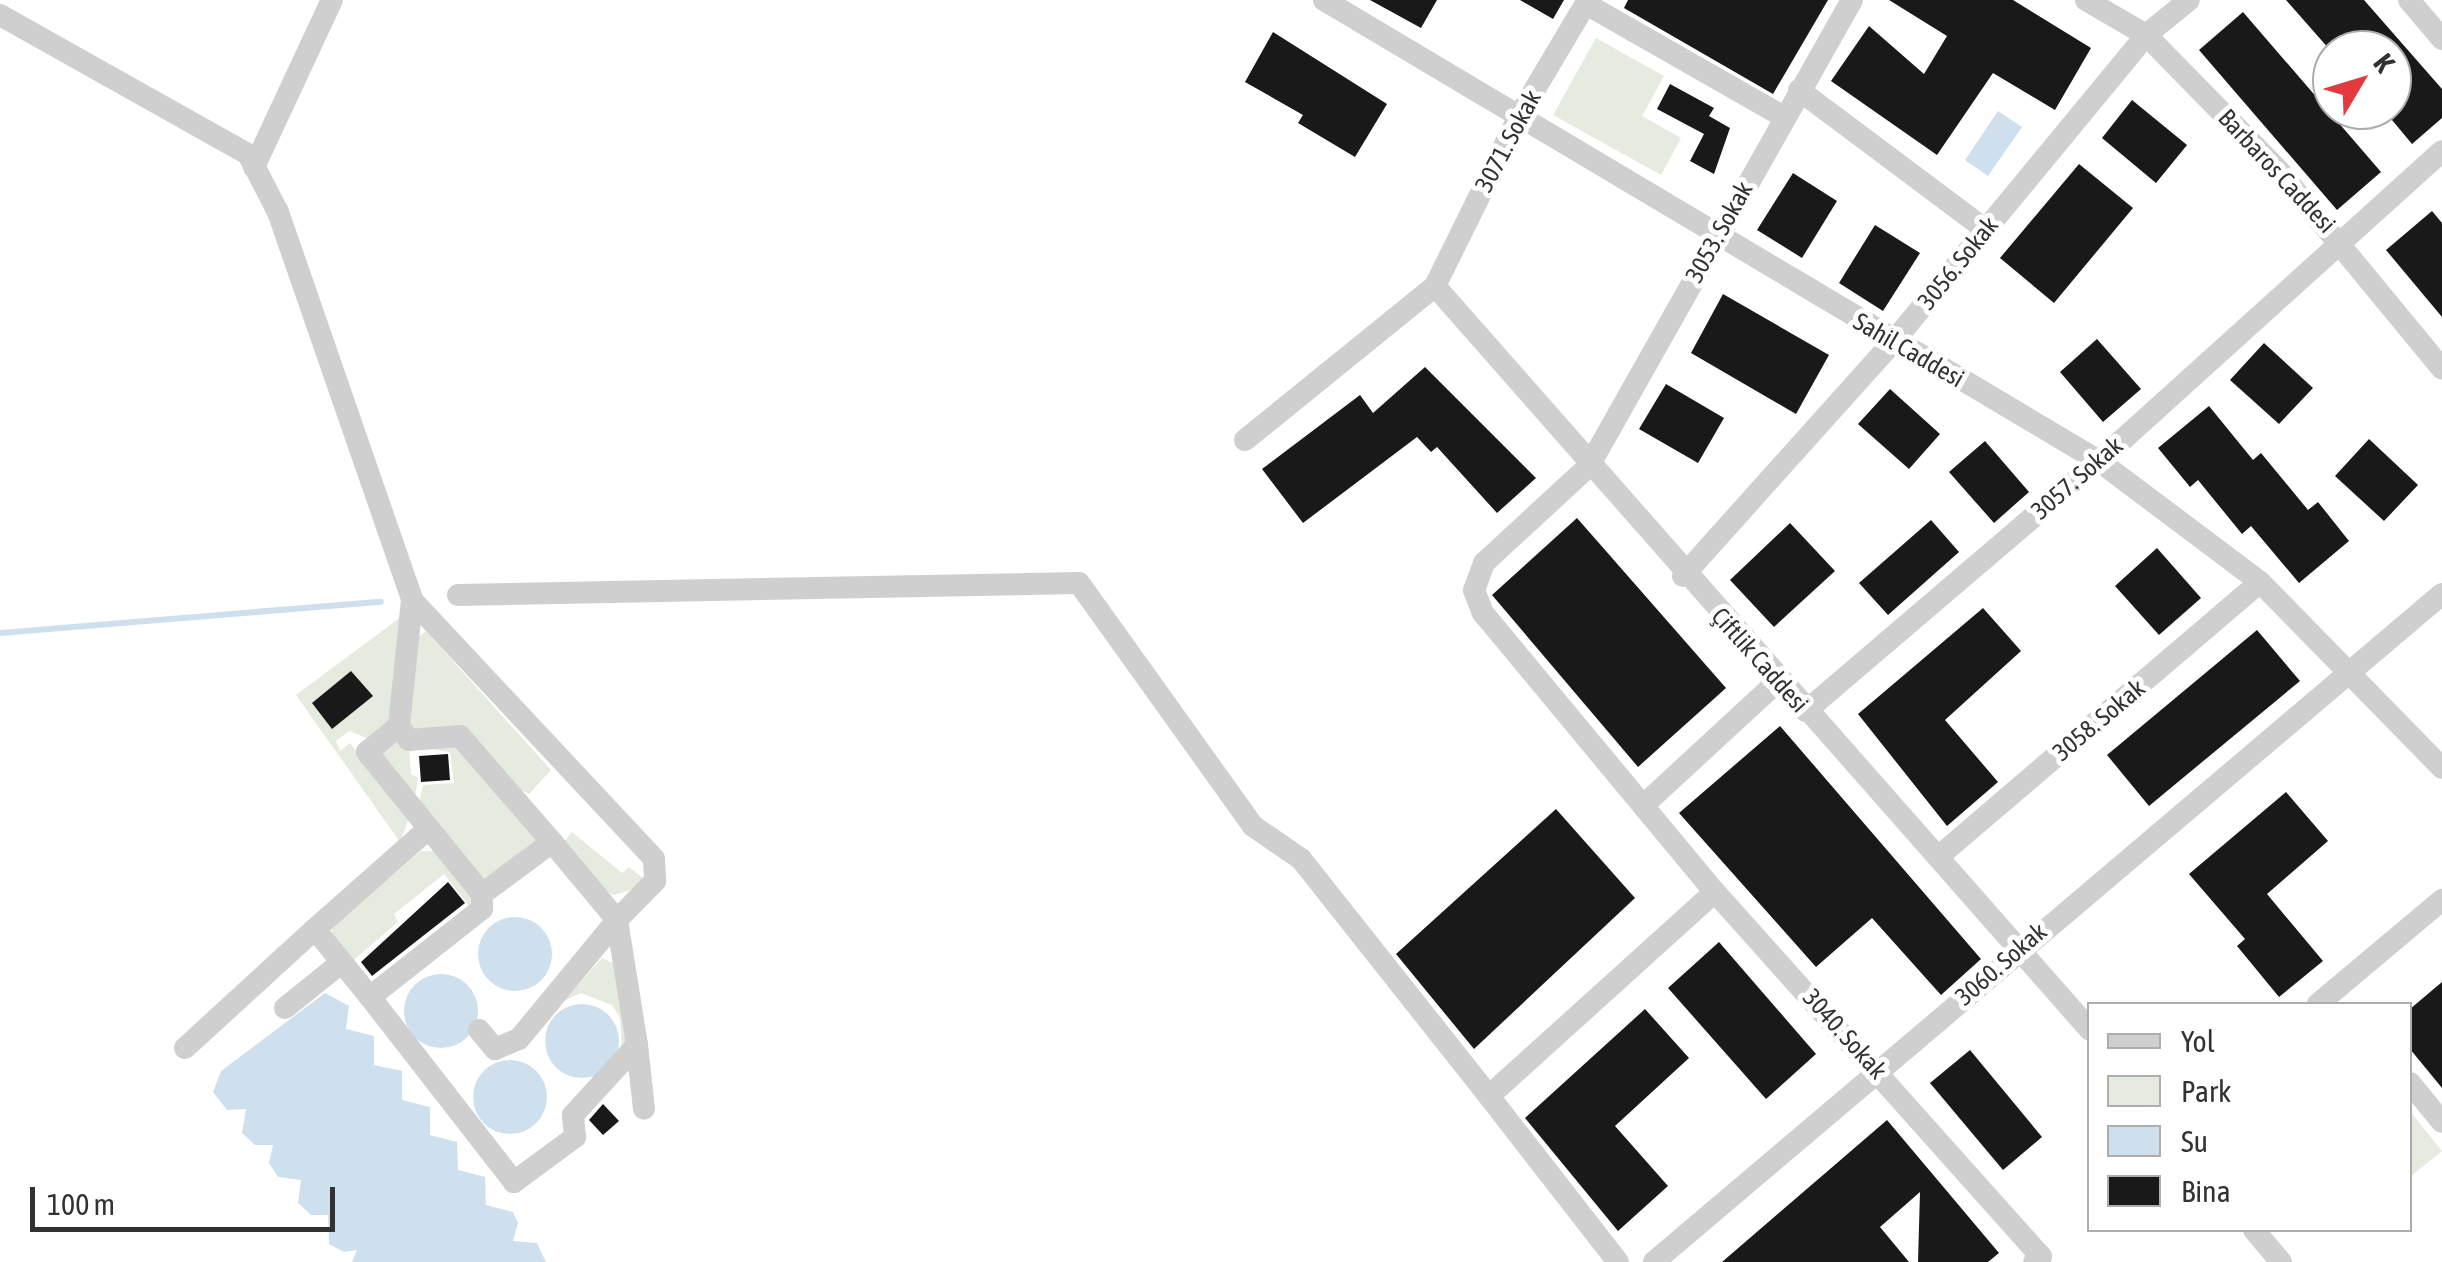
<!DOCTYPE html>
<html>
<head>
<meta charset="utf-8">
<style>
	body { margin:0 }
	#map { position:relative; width:2442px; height:1262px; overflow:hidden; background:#fff; font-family:"Asap Condensed",sans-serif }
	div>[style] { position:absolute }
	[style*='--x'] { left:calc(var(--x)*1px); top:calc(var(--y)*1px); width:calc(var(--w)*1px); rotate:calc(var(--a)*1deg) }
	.green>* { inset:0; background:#e5ebde }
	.water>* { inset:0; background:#cee0ed }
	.round { border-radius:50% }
	.stream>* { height:6px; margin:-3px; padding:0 3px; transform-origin:3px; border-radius:3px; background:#cee0ed }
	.building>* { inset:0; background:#191919 }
	.minor>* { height:22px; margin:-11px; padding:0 11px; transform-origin:11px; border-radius:11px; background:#cfcfcf }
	span { translate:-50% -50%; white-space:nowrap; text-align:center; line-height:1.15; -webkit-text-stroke:10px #fff; paint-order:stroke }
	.street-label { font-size:25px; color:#323232 }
	.legend { position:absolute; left:2087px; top:1002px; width:325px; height:230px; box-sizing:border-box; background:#fff; border:2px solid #adadad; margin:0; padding:12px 18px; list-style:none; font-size:30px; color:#323232 }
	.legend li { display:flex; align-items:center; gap:20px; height:50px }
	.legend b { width:50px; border:2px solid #adadad }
	.north { position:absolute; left:2312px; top:30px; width:100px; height:100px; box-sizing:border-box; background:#fff; border:2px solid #adadad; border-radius:50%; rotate:52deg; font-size:28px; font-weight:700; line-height:40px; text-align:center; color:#323232 }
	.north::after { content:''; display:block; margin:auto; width:35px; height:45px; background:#e33a40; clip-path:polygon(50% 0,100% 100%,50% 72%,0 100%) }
	.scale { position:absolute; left:30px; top:1187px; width:305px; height:45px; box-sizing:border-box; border:5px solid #323232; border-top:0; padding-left:12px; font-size:30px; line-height:35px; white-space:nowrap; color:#323232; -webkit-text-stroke:8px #fff; paint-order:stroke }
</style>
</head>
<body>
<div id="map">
	<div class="green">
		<div style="clip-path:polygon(1596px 38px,1664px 76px,1642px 116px,1681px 138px,1661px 175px,1553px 115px)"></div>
		<div style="clip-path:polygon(401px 617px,396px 715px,367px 738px,349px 731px,336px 741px,340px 751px,350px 743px,409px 818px,400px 842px,296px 695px)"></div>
		<div style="clip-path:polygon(426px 631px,551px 770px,529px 794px,507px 783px,466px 731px,408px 731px,418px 637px)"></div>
		<div style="clip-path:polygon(393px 739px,409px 746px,411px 774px,418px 778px,414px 803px,381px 760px,381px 748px)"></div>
		<div style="clip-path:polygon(456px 740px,538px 840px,488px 880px,477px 880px,418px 808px,423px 785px,454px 783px,450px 752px,423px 748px)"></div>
		<div style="clip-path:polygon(572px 832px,622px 873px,629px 867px,643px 878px,636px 888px,614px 895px,605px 891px,563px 843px)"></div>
		<div style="clip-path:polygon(421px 851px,433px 851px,472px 899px,469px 906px,444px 874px,394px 914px,398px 922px,350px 963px,333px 943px,332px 927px)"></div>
		<div style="clip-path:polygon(602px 958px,613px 963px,630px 1028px,622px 1052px,620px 1018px,612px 1005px,581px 993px,564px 1001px)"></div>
		<div style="clip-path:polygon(2410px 1111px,2442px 1151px,2410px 1177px)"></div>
	</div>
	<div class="water">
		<div style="clip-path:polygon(1998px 111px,2022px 127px,1988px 176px,1965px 160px)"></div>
		<div class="round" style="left:478px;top:917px;width:74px;height:74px"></div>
		<div class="round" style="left:404px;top:974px;width:74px;height:74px"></div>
		<div style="clip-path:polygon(325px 993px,349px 1006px,346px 1029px,374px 1036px,374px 1065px,402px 1071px,402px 1100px,430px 1107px,430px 1135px,457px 1142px,458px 1170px,485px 1177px,486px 1205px,513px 1212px,518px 1223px,513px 1241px,537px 1243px,546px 1262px,352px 1262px,357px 1250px,344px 1252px,329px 1244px,328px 1215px,311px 1215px,298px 1203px,301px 1180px,278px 1177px,269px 1163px,273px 1145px,255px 1145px,242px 1133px,246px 1109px,227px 1110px,213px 1092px,221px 1071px)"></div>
		<div class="round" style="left:545px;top:1004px;width:74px;height:74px"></div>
		<div class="round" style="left:473px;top:1060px;width:74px;height:74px"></div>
	</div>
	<div class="stream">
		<div style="--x:0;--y:633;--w:382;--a:-4.7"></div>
	</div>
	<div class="building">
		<div style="clip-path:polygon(1370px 0,1437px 0,1421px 28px)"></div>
		<div style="clip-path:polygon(1520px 0,1564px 0,1553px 19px)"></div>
		<div style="clip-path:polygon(1628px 0,1828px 0,1773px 94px,1624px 8px)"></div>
		<div style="clip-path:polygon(1889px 0,2013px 0,2091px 48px,2055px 110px,1993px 73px,1937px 155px,1831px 81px,1869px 26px,1924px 74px,1947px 36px)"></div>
		<div style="clip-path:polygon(2286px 0,2364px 0,2442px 89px,2442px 118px,2412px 144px,2392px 120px,2392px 50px,2330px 50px)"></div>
		<div style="clip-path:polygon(2243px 12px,2381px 172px,2337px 210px,2199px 50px)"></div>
		<div style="clip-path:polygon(1273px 32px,1387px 104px,1355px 157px,1298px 123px,1303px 115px,1245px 82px)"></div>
		<div style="clip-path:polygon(1670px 84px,1714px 108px,1709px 116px,1730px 128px,1714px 174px,1690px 161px,1704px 134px,1657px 109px)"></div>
		<div style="clip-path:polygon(2132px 100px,2187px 145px,2156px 183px,2102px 138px)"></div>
		<div style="clip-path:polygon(2079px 164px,2133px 208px,2054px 303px,2000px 258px)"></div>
		<div style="clip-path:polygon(1793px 173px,1837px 201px,1802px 258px,1757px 230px)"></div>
		<div style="clip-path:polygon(2432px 211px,2442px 223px,2442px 317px,2386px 250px)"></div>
		<div style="clip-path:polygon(1875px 225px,1920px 253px,1883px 311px,1839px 283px)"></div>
		<div style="clip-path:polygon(1723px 294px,1829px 355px,1796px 414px,1691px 353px)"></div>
		<div style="clip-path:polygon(2097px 339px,2141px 389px,2103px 422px,2060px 372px)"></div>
		<div style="clip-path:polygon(2264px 343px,2313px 388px,2279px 424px,2230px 380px)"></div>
		<div style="clip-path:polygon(1425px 367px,1536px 478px,1497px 513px,1437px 447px,1431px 452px,1417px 437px,1303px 523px,1262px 469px,1360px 395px,1373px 413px)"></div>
		<div style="clip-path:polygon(1666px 384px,1724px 418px,1698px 463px,1639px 429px)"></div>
		<div style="clip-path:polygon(1890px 389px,1940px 434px,1909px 469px,1858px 424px)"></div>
		<div style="clip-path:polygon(2209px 406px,2253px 460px,2261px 453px,2308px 510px,2318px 502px,2349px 541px,2299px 583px,2251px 526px,2242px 534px,2198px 480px,2190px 487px,2158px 448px)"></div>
		<div style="clip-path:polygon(2369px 439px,2418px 485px,2384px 521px,2335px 476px)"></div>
		<div style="clip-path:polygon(1985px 441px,2029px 492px,1994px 523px,1949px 472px)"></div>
		<div style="clip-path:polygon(1577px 518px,1726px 688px,1638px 767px,1492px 595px)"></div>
		<div style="clip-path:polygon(1931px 520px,1959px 552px,1888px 615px,1859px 583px)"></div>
		<div style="clip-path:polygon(1790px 523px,1835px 571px,1774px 627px,1730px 580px)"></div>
		<div style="clip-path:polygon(2157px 548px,2201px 598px,2159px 635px,2115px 586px)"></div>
		<div style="clip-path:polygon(1983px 608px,2021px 651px,1945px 720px,1998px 782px,1947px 826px,1858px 714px)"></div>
		<div style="clip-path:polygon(2257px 630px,2300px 681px,2149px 806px,2107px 755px)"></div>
		<div style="clip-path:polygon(351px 671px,373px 696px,332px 729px,312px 703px)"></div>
		<div style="clip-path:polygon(1780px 726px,1981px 959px,1941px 995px,1872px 918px,1816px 967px,1679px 813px)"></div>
		<div style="clip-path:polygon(448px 754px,450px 780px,421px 782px,419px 756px)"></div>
		<div style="clip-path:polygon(2286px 792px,2328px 841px,2267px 894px,2323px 961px,2279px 997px,2237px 946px,2245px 939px,2189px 874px)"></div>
		<div style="clip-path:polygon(1556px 809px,1635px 898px,1474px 1049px,1396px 954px)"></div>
		<div style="clip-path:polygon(448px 882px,465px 903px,372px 976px,361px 962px)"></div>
		<div style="clip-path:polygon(1719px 942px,1816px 1054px,1766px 1099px,1668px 988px)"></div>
		<div style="clip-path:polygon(2442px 982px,2442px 1088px,2410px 1049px,2410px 1009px)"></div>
		<div style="clip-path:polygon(1645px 1009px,1689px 1058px,1615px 1126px,1668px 1186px,1618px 1231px,1525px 1118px)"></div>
		<div style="clip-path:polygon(1970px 1050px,2042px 1137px,2003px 1170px,1930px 1083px)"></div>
		<div style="clip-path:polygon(603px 1104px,619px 1121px,603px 1135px,589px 1120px)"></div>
		<div style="clip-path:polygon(1887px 1120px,1999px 1253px,1988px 1262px,1918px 1262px,1920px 1192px,1880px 1227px,1909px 1262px,1722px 1262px)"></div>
	</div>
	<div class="minor">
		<div style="--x:1324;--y:0;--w:902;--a:30.75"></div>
		<div style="--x:2099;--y:461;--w:201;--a:36.9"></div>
		<div style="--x:2260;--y:582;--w:260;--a:45.6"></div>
		<div style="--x:1852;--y:0;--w:535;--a:119.44"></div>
		<div style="--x:1589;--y:466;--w:143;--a:137.3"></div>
		<div style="--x:1484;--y:563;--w:29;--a:110"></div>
		<div style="--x:1474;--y:590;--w:25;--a:69"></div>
		<div style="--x:1483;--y:613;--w:363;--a:50.3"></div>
		<div style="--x:1715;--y:892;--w:489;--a:48.2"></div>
		<div style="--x:2041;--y:1256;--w:9;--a:139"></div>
		<div style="--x:2086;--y:0;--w:69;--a:30.3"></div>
		<div style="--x:2146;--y:35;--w:190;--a:45.6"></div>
		<div style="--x:2279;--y:171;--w:256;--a:50.5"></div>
		<div style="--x:2409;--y:0;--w:51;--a:49.8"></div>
		<div style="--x:1586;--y:4;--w:228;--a:29.7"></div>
		<div style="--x:0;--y:15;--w:284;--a:29.3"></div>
		<div style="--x:248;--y:154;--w:65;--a:62.7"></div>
		<div style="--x:278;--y:212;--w:410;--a:70.9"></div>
		<div style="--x:412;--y:600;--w:127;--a:95.9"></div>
		<div style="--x:399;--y:726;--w:41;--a:140.9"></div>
		<div style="--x:367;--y:752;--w:183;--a:51"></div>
		<div style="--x:482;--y:894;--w:87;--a:-36.6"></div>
		<div style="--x:552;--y:842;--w:140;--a:-131"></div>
		<div style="--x:460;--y:736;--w:51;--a:175.5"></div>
		<div style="--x:409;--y:740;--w:17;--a:-126"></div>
		<div style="--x:1799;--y:90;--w:232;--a:36.8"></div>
		<div style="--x:254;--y:167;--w:184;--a:-65"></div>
		<div style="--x:1435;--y:286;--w:991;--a:48.64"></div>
		<div style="--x:1245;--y:440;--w:245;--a:-39"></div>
		<div style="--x:1435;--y:286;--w:190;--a:-63.7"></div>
		<div style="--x:1519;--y:116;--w:135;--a:-59.3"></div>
		<div style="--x:1683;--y:576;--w:316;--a:-48.1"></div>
		<div style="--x:1894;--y:341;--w:396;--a:-50.5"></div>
		<div style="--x:2146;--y:35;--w:55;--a:-39.1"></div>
		<div style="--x:458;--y:595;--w:621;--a:-1.11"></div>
		<div style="--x:1079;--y:583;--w:299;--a:54.4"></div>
		<div style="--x:1253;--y:826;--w:58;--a:34.5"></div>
		<div style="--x:1301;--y:859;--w:303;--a:51.6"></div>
		<div style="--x:412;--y:600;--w:354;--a:46.9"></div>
		<div style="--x:654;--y:859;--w:22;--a:87"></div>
		<div style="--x:655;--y:881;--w:54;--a:134.3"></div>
		<div style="--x:617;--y:920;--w:127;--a:80.9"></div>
		<div style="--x:637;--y:1045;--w:95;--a:132.4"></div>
		<div style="--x:573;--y:1115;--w:22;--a:85"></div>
		<div style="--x:575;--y:1137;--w:76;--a:143.6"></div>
		<div style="--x:514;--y:1182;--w:234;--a:-127.9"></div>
		<div style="--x:370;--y:997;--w:142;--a:-38.2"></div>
		<div style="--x:482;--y:909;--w:15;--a:-90"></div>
		<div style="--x:1806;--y:711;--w:385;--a:-40.5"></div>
		<div style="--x:2099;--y:461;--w:462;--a:-42.1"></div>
		<div style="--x:1647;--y:802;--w:180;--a:-42.7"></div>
		<div style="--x:1938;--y:857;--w:423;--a:-40.5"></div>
		<div style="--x:370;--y:997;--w:87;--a:-129"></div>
		<div style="--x:315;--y:929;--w:151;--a:-41.5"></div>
		<div style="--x:2318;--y:1004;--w:162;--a:-40"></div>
		<div style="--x:285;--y:1008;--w:73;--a:-38.9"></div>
		<div style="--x:479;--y:1030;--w:25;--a:50"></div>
		<div style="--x:495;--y:1049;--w:26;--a:-23"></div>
		<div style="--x:519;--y:1039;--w:154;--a:-50.5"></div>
		<div style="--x:617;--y:920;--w:102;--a:-129.8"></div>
		<div style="--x:637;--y:1045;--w:64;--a:83.8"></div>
		<div style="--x:185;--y:1048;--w:176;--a:-42.5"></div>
		<div style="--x:2410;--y:1083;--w:50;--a:50.6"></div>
		<div style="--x:2254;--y:1230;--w:42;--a:49.8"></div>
		<div style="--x:1618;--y:1262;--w:210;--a:-127.9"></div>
		<div style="--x:1489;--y:1096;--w:304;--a:-42.1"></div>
		<div style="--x:1654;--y:1262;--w:1033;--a:-40.29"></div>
	</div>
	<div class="street-label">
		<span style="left:1508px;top:141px;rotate:-62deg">3071. Sokak</span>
		<span style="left:2277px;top:171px;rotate:47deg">Barbaros Caddesi</span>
		<span style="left:1719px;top:232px;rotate:-61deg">3053. Sokak</span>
		<span style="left:1958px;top:263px;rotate:-51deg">3056. Sokak</span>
		<span style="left:1909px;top:350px;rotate:30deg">Sahil Caddesi</span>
		<span style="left:2077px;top:478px;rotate:-41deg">3057. Sokak</span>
		<span style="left:1760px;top:660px;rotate:48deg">Çiftlik Caddesi</span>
		<span style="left:2099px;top:720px;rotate:-40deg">3058. Sokak</span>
		<span style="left:2001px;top:964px;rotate:-41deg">3060. Sokak</span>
		<span style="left:1845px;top:1034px;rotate:48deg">3040. Sokak</span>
	</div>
	<ul class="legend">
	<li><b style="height:12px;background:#cfcfcf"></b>Yol</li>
	<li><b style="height:28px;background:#e5ebde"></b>Park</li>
	<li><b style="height:28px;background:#cee0ed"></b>Su</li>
	<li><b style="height:28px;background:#191919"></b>Bina</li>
	</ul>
	<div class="north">K</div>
	<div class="scale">100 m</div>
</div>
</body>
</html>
